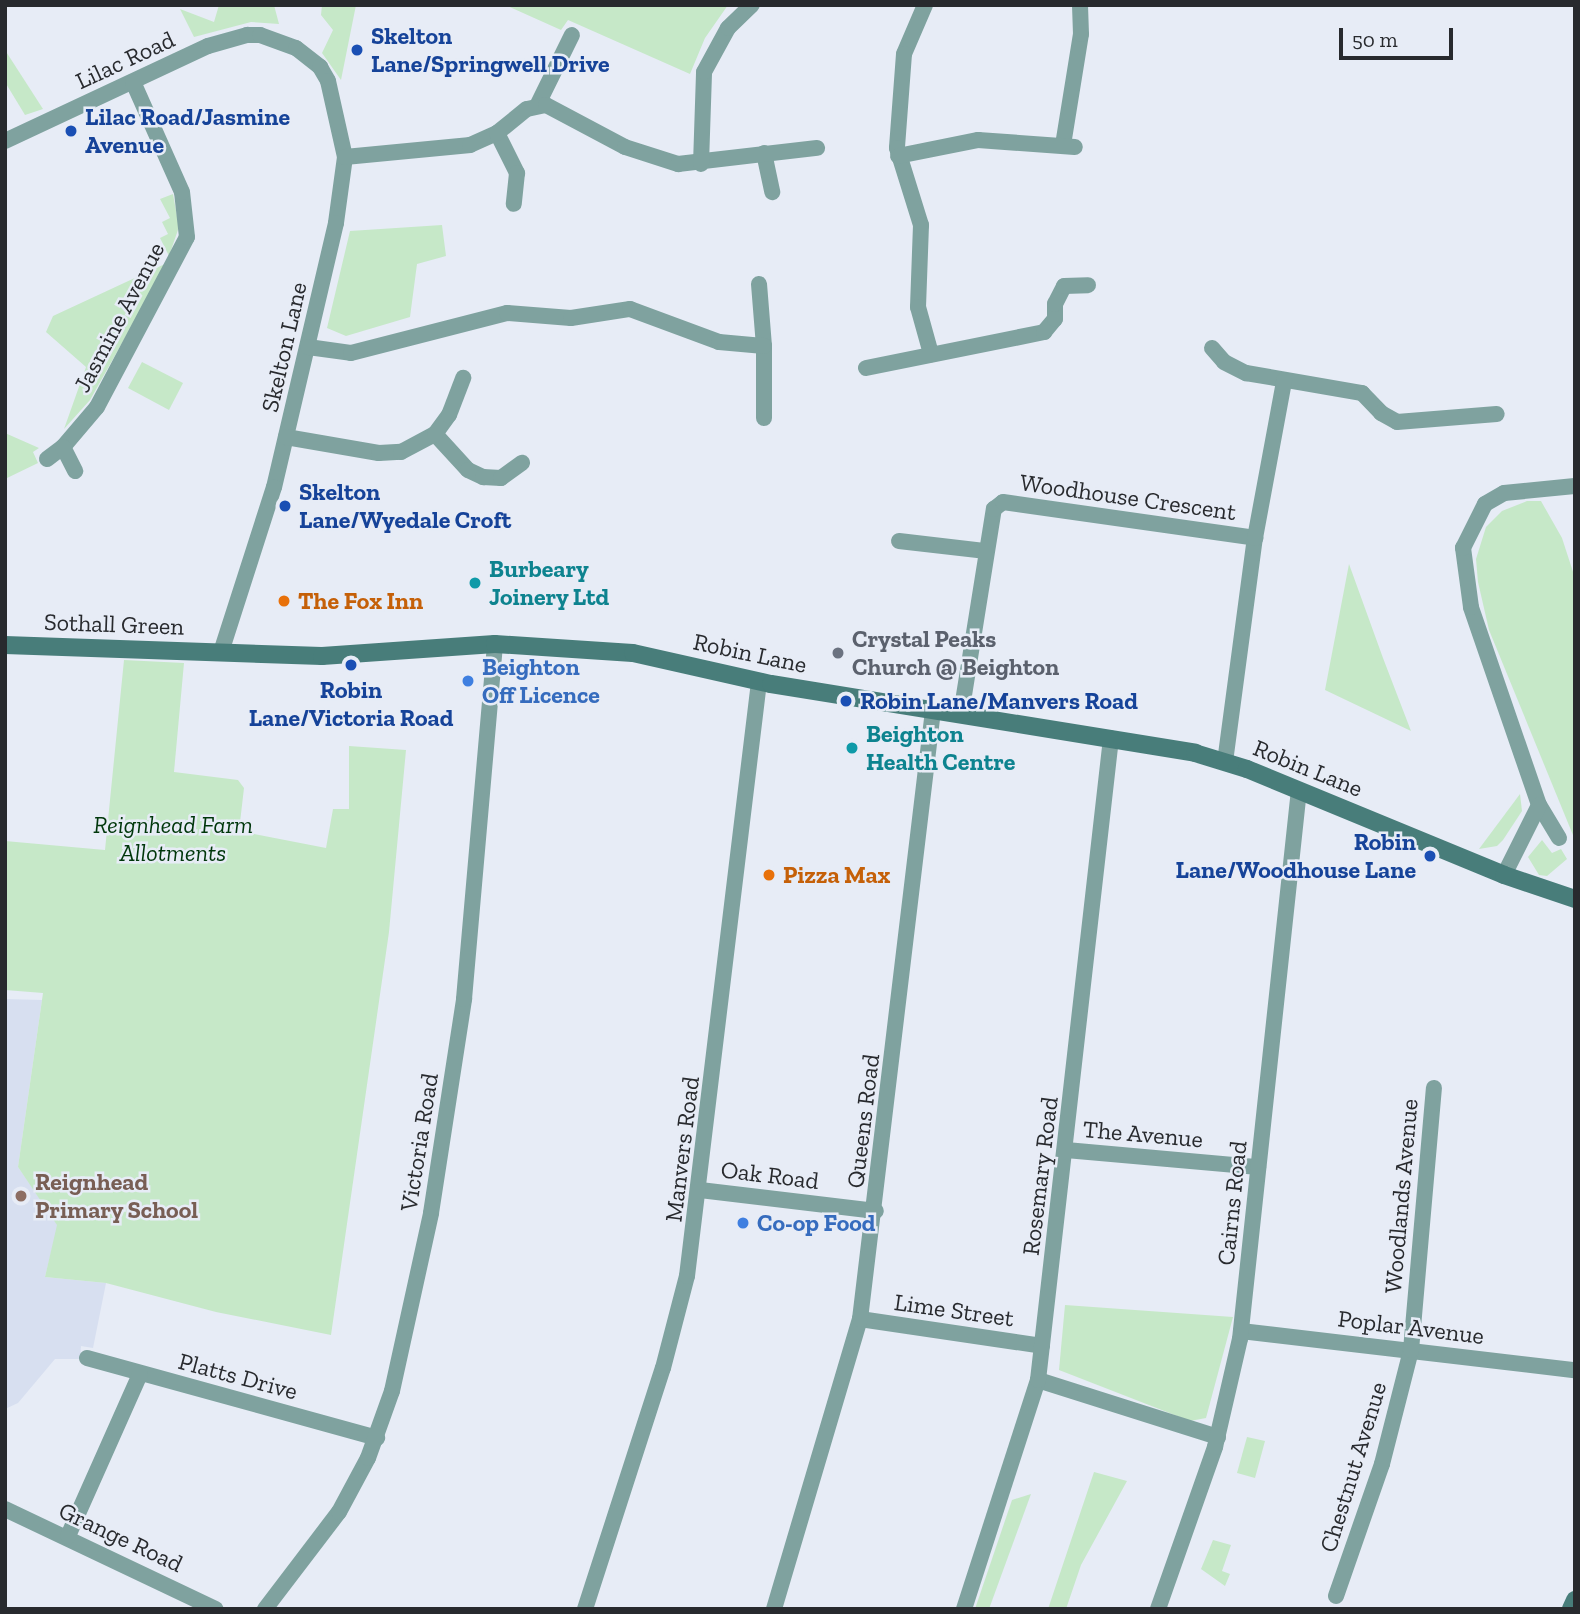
<!DOCTYPE html>
<html>
<head>
<meta charset="utf-8">
<style>
	body { margin:0 }
	#map { position:relative; width:1580px; height:1614px; overflow:hidden; background:#e7ecf6; font-family:"Zilla Slab",serif }
	div>[style] { position:absolute }
	[style*='--x'] { left:calc(var(--x)*1px); top:calc(var(--y)*1px); width:calc(var(--w)*1px); rotate:calc(var(--a)*1deg) }
	.built>* { inset:0; background:#d7dff0 }
	.green>* { inset:0; background:#c6e8c8 }
	.street>* { height:16px; margin:-8px; padding:0 8px; transform-origin:8px; border-radius:8px; background:#7fa29f }
	.secondary>* { height:18px; margin:-9px; padding:0 9px; transform-origin:9px; border-radius:9px; background:#487d7a }
	.dots>* { width:19px; height:19px; translate:-50% -50%; box-sizing:border-box; border:4px solid #e7ecf6; border-radius:50% }
	span { translate:-50% -50%; white-space:nowrap; text-align:center; line-height:1.15; -webkit-text-stroke:5px #e7ecf6; paint-order:stroke }
	.transit-label { font-size:24px; color:#164399; font-weight:700 }
	.left { translate:0 -50%; text-align:left }
	.right { translate:-100% -50%; text-align:right }
	.street-label { font-size:24px; color:#282a2e }
	.culture-label { font-size:24px; color:#0d838f; font-weight:700 }
	.food-label { font-size:24px; color:#c56008; font-weight:700 }
	.worship-label { font-size:24px; color:#5b616d; font-weight:700 }
	.shop-label { font-size:24px; color:#366cbe; font-weight:700 }
	.park-label { font-size:24px; color:#00370b; font-style:italic }
	.education-label { font-size:24px; color:#785e54; font-weight:700 }
	.frame { position:absolute; inset:0; border:7px solid #282a2e; pointer-events:none }
	.scale { position:absolute; left:1339px; top:28px; width:114px; height:32px; box-sizing:border-box; border:4px solid #282a2e; border-top:0; padding-left:9px; font-size:21px; line-height:24px; white-space:nowrap; color:#282a2e; -webkit-text-stroke:5px #e7ecf6; paint-order:stroke }
</style>
</head>
<body>
<div id="map">
	<div class="built">
		<div style="clip-path:polygon(5px 999px,42px 1000px,18px 1167px,58px 1225px,45px 1277px,106px 1283px,93px 1348px,81px 1346px,80px 1359px,55px 1359px,18px 1403px,5px 1409px)"></div>
	</div>
	<div class="green">
		<div style="clip-path:polygon(219px 5px,274px 5px,279px 24px,251px 22px,194px 37px,180px 9px,214px 22px)"></div>
		<div style="clip-path:polygon(322px 5px,356px 5px,341px 80px,322px 53px,333px 30px,321px 15px)"></div>
		<div style="clip-path:polygon(505px 5px,728px 5px,705px 38px,690px 74px,568px 20px,561px 30px)"></div>
		<div style="clip-path:polygon(5px 50px,43px 109px,25px 115px,5px 82px)"></div>
		<div style="clip-path:polygon(173px 194px,179px 227px,169px 256px,160px 238px,168px 234px,162px 222px,170px 218px,160px 199px)"></div>
		<div style="clip-path:polygon(442px 225px,446px 256px,417px 264px,410px 317px,346px 336px,327px 328px,350px 231px)"></div>
		<div style="clip-path:polygon(167px 263px,90px 400px,64px 429px,86px 367px,46px 332px,53px 316px)"></div>
		<div style="clip-path:polygon(142px 362px,183px 383px,169px 410px,128px 388px)"></div>
		<div style="clip-path:polygon(5px 433px,39px 448px,33px 452px,38px 463px,5px 479px)"></div>
		<div style="clip-path:polygon(1527px 501px,1541px 501px,1562px 538px,1575px 578px,1575px 840px,1489px 630px,1478px 582px,1476px 559px,1486px 527px,1502px 511px)"></div>
		<div style="clip-path:polygon(1349px 564px,1383px 658px,1411px 731px,1325px 690px)"></div>
		<div style="clip-path:polygon(124px 660px,184px 663px,174px 772px,238px 780px,244px 788px,239px 831px,326px 848px,333px 809px,349px 809px,349px 746px,406px 750px,389px 932px,331px 1335px,216px 1312px,106px 1283px,45px 1277px,57px 1225px,18px 1167px,43px 993px,5px 990px,5px 841px,105px 850px)"></div>
		<div style="clip-path:polygon(1520px 794px,1522px 811px,1503px 840px,1497px 846px,1479px 849px)"></div>
		<div style="clip-path:polygon(1542px 840px,1552px 853px,1561px 849px,1567px 859px,1547px 876px,1539px 875px,1528px 857px)"></div>
		<div style="clip-path:polygon(1065px 1305px,1233px 1317px,1206px 1418px,1190px 1421px,1059px 1370px)"></div>
		<div style="clip-path:polygon(1247px 1437px,1265px 1441px,1255px 1478px,1237px 1473px)"></div>
		<div style="clip-path:polygon(1094px 1472px,1127px 1481px,1081px 1565px,1066px 1609px,1048px 1609px)"></div>
		<div style="clip-path:polygon(1031px 1494px,989px 1609px,975px 1609px,1012px 1500px)"></div>
		<div style="clip-path:polygon(1213px 1540px,1231px 1545px,1222px 1571px,1230px 1574px,1225px 1586px,1201px 1569px)"></div>
	</div>
	<div class="street">
		<div style="--x:925;--y:5;--w:53;--a:113.2"></div>
		<div style="--x:904;--y:54;--w:94;--a:94.3"></div>
		<div style="--x:897;--y:148;--w:81;--a:72.7"></div>
		<div style="--x:921;--y:225;--w:82;--a:92.1"></div>
		<div style="--x:918;--y:307;--w:49;--a:74.5"></div>
		<div style="--x:537;--y:106;--w:79;--a:-63.8"></div>
		<div style="--x:497;--y:133;--w:45;--a:63.4"></div>
		<div style="--x:517;--y:173;--w:31;--a:96"></div>
		<div style="--x:5;--y:141;--w:224;--a:-25.1"></div>
		<div style="--x:208;--y:46;--w:41;--a:-15.8"></div>
		<div style="--x:247;--y:35;--w:13;--a:0"></div>
		<div style="--x:260;--y:35;--w:38;--a:20"></div>
		<div style="--x:296;--y:48;--w:31;--a:38"></div>
		<div style="--x:320;--y:67;--w:16;--a:60"></div>
		<div style="--x:328;--y:81;--w:78;--a:77.4"></div>
		<div style="--x:345;--y:157;--w:67;--a:97.8"></div>
		<div style="--x:336;--y:223;--w:271;--a:103.2"></div>
		<div style="--x:274;--y:487;--w:173;--a:107.8"></div>
		<div style="--x:1063;--y:145;--w:112;--a:-80.8"></div>
		<div style="--x:1081;--y:34;--w:29;--a:-92"></div>
		<div style="--x:764;--y:153;--w:40;--a:78"></div>
		<div style="--x:898;--y:156;--w:82;--a:-11.3"></div>
		<div style="--x:978;--y:140;--w:97;--a:4.1"></div>
		<div style="--x:345;--y:157;--w:126;--a:-5.5"></div>
		<div style="--x:470;--y:145;--w:30;--a:-24"></div>
		<div style="--x:497;--y:133;--w:38;--a:-39"></div>
		<div style="--x:527;--y:109;--w:19;--a:-12"></div>
		<div style="--x:546;--y:105;--w:89;--a:28"></div>
		<div style="--x:625;--y:147;--w:56;--a:17.8"></div>
		<div style="--x:678;--y:164;--w:140;--a:-6.6"></div>
		<div style="--x:701;--y:164;--w:92;--a:-88.1"></div>
		<div style="--x:704;--y:72;--w:50;--a:-61.4"></div>
		<div style="--x:728;--y:28;--w:33;--a:-44"></div>
		<div style="--x:759;--y:284;--w:62;--a:85.4"></div>
		<div style="--x:764;--y:346;--w:72;--a:90"></div>
		<div style="--x:308;--y:347;--w:43;--a:7.9"></div>
		<div style="--x:351;--y:353;--w:161;--a:-14.4"></div>
		<div style="--x:507;--y:313;--w:64;--a:4.5"></div>
		<div style="--x:571;--y:318;--w:60;--a:-8.7"></div>
		<div style="--x:630;--y:309;--w:95;--a:20.3"></div>
		<div style="--x:719;--y:342;--w:45;--a:5.1"></div>
		<div style="--x:1212;--y:348;--w:18;--a:49"></div>
		<div style="--x:1224;--y:362;--w:25;--a:27"></div>
		<div style="--x:1246;--y:373;--w:118;--a:9.8"></div>
		<div style="--x:1362;--y:393;--w:28;--a:46"></div>
		<div style="--x:1381;--y:413;--w:18;--a:29"></div>
		<div style="--x:1397;--y:422;--w:100;--a:-4.6"></div>
		<div style="--x:866;--y:368;--w:182;--a:-11.4"></div>
		<div style="--x:1044;--y:332;--w:17;--a:-50"></div>
		<div style="--x:1055;--y:319;--w:15;--a:-90"></div>
		<div style="--x:1055;--y:304;--w:20;--a:-63"></div>
		<div style="--x:1064;--y:286;--w:24;--a:-2"></div>
		<div style="--x:435;--y:434;--w:49;--a:47.5"></div>
		<div style="--x:468;--y:470;--w:17;--a:25"></div>
		<div style="--x:483;--y:477;--w:18;--a:3"></div>
		<div style="--x:501;--y:478;--w:26;--a:-36"></div>
		<div style="--x:286;--y:437;--w:94;--a:9.8"></div>
		<div style="--x:379;--y:453;--w:22;--a:-3"></div>
		<div style="--x:401;--y:452;--w:38;--a:-28"></div>
		<div style="--x:435;--y:434;--w:24;--a:-54"></div>
		<div style="--x:449;--y:415;--w:40;--a:-69"></div>
		<div style="--x:63;--y:447;--w:52;--a:-49.6"></div>
		<div style="--x:97;--y:407;--w:192;--a:-62.1"></div>
		<div style="--x:187;--y:237;--w:45;--a:-96.3"></div>
		<div style="--x:182;--y:192;--w:120;--a:-114"></div>
		<div style="--x:47;--y:459;--w:20;--a:-37"></div>
		<div style="--x:63;--y:447;--w:27;--a:63"></div>
		<div style="--x:899;--y:541;--w:88;--a:6.6"></div>
		<div style="--x:961;--y:714;--w:208;--a:-80.9"></div>
		<div style="--x:994;--y:509;--w:11;--a:-38"></div>
		<div style="--x:1003;--y:502;--w:255;--a:8.1"></div>
		<div style="--x:1225;--y:762;--w:226;--a:-82.4"></div>
		<div style="--x:1255;--y:538;--w:160;--a:-79.5"></div>
		<div style="--x:1559;--y:838;--w:39;--a:-121"></div>
		<div style="--x:1539;--y:805;--w:209;--a:-109"></div>
		<div style="--x:1471;--y:607;--w:60;--a:-97.7"></div>
		<div style="--x:1463;--y:548;--w:49;--a:-63.4"></div>
		<div style="--x:1485;--y:504;--w:22;--a:-30"></div>
		<div style="--x:1504;--y:493;--w:71;--a:-5.6"></div>
		<div style="--x:1504;--y:875;--w:78;--a:-63.4"></div>
		<div style="--x:1066;--y:1150;--w:193;--a:5.1"></div>
		<div style="--x:700;--y:1190;--w:177;--a:6.8"></div>
		<div style="--x:860;--y:1319;--w:184;--a:8.4"></div>
		<div style="--x:1241;--y:1331;--w:336;--a:6.7"></div>
		<div style="--x:87;--y:1358;--w:301;--a:15.4"></div>
		<div style="--x:1038;--y:1380;--w:189;--a:17.6"></div>
		<div style="--x:5;--y:1509;--w:233;--a:25.4"></div>
		<div style="--x:68;--y:1536;--w:177;--a:-66"></div>
		<div style="--x:1336;--y:1596;--w:140;--a:-70.8"></div>
		<div style="--x:1382;--y:1464;--w:118;--a:-75.7"></div>
		<div style="--x:1411;--y:1350;--w:263;--a:-85"></div>
		<div style="--x:265;--y:1609;--w:122;--a:-52.7"></div>
		<div style="--x:339;--y:1512;--w:61;--a:-61.8"></div>
		<div style="--x:368;--y:1458;--w:71;--a:-70.3"></div>
		<div style="--x:392;--y:1391;--w:182;--a:-77.6"></div>
		<div style="--x:431;--y:1213;--w:217;--a:-81.2"></div>
		<div style="--x:464;--y:999;--w:356;--a:-85"></div>
		<div style="--x:585;--y:1609;--w:253;--a:-72.1"></div>
		<div style="--x:663;--y:1368;--w:95;--a:-75.4"></div>
		<div style="--x:687;--y:1276;--w:598;--a:-83.09"></div>
		<div style="--x:774;--y:1609;--w:302;--a:-73.5"></div>
		<div style="--x:860;--y:1319;--w:613;--a:-83.16"></div>
		<div style="--x:964;--y:1609;--w:241;--a:-72.1"></div>
		<div style="--x:1038;--y:1380;--w:646;--a:-83.51"></div>
		<div style="--x:1158;--y:1609;--w:172;--a:-70.6"></div>
		<div style="--x:1215;--y:1447;--w:111;--a:-77"></div>
		<div style="--x:1240;--y:1339;--w:552;--a:-83.87"></div>
	</div>
	<div class="secondary">
		<div style="--x:5;--y:645;--w:317;--a:2"></div>
		<div style="--x:322;--y:656;--w:173;--a:-4"></div>
		<div style="--x:495;--y:644;--w:138;--a:3.7"></div>
		<div style="--x:633;--y:653;--w:141;--a:12.7"></div>
		<div style="--x:771;--y:684;--w:430;--a:9.2"></div>
		<div style="--x:1195;--y:753;--w:54;--a:17.1"></div>
		<div style="--x:1247;--y:769;--w:278;--a:22.4"></div>
		<div style="--x:1504;--y:875;--w:75;--a:18.7"></div>
		<div style="--x:1571;--y:1609;--w:10;--a:-66"></div>
	</div>
	<div class="dots">
		<div style="left:357px;top:50px;background:#1a4fb4"></div>
		<div style="left:71px;top:131px;background:#1a4fb4"></div>
		<div style="left:285px;top:506px;background:#1a4fb4"></div>
		<div style="left:475px;top:583px;background:#0f9aa8"></div>
		<div style="left:284px;top:601px;background:#e8710a"></div>
		<div style="left:838px;top:653px;background:#6b7280"></div>
		<div style="left:351px;top:665px;background:#1a4fb4"></div>
		<div style="left:468px;top:681px;background:#3f7fe0"></div>
		<div style="left:846px;top:701px;background:#1a4fb4"></div>
		<div style="left:852px;top:748px;background:#0f9aa8"></div>
		<div style="left:1430px;top:856px;background:#1a4fb4"></div>
		<div style="left:769px;top:875px;background:#e8710a"></div>
		<div style="left:21px;top:1196px;background:#8d6e63"></div>
		<div style="left:743px;top:1223px;background:#3f7fe0"></div>
	</div>
	<div class="transit-label">
		<span class="left" style="left:371px;top:50px">Skelton<br>Lane/Springwell Drive</span>
		<span class="left" style="left:85px;top:131px">Lilac Road/Jasmine<br>Avenue</span>
		<span class="left" style="left:299px;top:506px">Skelton<br>Lane/Wyedale Croft</span>
		<span style="left:351px;top:704px">Robin<br>Lane/Victoria Road</span>
		<span class="left" style="left:860px;top:701px">Robin Lane/Manvers Road</span>
		<span class="right" style="left:1416px;top:856px">Robin<br>Lane/Woodhouse Lane</span>
	</div>
	<div class="street-label">
		<span style="left:125px;top:60px;rotate:-25deg">Lilac Road</span>
		<span style="left:119px;top:317px;rotate:-62deg">Jasmine Avenue</span>
		<span style="left:284px;top:347px;rotate:-77deg">Skelton Lane</span>
		<span style="left:1128px;top:497px;rotate:8deg">Woodhouse Crescent</span>
		<span style="left:114px;top:624px;rotate:2deg">Sothall Green</span>
		<span style="left:750px;top:653px;rotate:12deg">Robin Lane</span>
		<span style="left:1308px;top:768px;rotate:22deg">Robin Lane</span>
		<span style="left:863px;top:1121px;rotate:-83deg">Queens Road</span>
		<span style="left:1143px;top:1134px;rotate:5deg">The Avenue</span>
		<span style="left:419px;top:1142px;rotate:-81deg">Victoria Road</span>
		<span style="left:682px;top:1149px;rotate:-83deg">Manvers Road</span>
		<span style="left:770px;top:1175px;rotate:7deg">Oak Road</span>
		<span style="left:1040px;top:1176px;rotate:-83deg">Rosemary Road</span>
		<span style="left:1401px;top:1196px;rotate:-85deg">Woodlands Avenue</span>
		<span style="left:1232px;top:1203px;rotate:-84deg">Cairns Road</span>
		<span style="left:954px;top:1310px;rotate:8deg">Lime Street</span>
		<span style="left:1411px;top:1327px;rotate:7deg">Poplar Avenue</span>
		<span style="left:238px;top:1376px;rotate:15deg">Platts Drive</span>
		<span style="left:1353px;top:1467px;rotate:-73deg">Chestnut Avenue</span>
		<span style="left:121px;top:1537px;rotate:25deg">Grange Road</span>
	</div>
	<div class="culture-label">
		<span class="left" style="left:489px;top:583px">Burbeary<br>Joinery Ltd</span>
		<span class="left" style="left:866px;top:748px">Beighton<br>Health Centre</span>
	</div>
	<div class="food-label">
		<span class="left" style="left:298px;top:601px">The Fox Inn</span>
		<span class="left" style="left:783px;top:875px">Pizza Max</span>
	</div>
	<div class="worship-label">
		<span class="left" style="left:852px;top:653px">Crystal Peaks<br>Church @ Beighton</span>
	</div>
	<div class="shop-label">
		<span class="left" style="left:482px;top:681px">Beighton<br>Off Licence</span>
		<span class="left" style="left:757px;top:1223px">Co-op Food</span>
	</div>
	<div class="park-label">
		<span style="left:173px;top:839px">Reignhead Farm<br>Allotments</span>
	</div>
	<div class="education-label">
		<span class="left" style="left:35px;top:1196px">Reignhead<br>Primary School</span>
	</div>
	<div class="frame"></div>
	<div class="scale">50 m</div>
</div>
</body>
</html>
